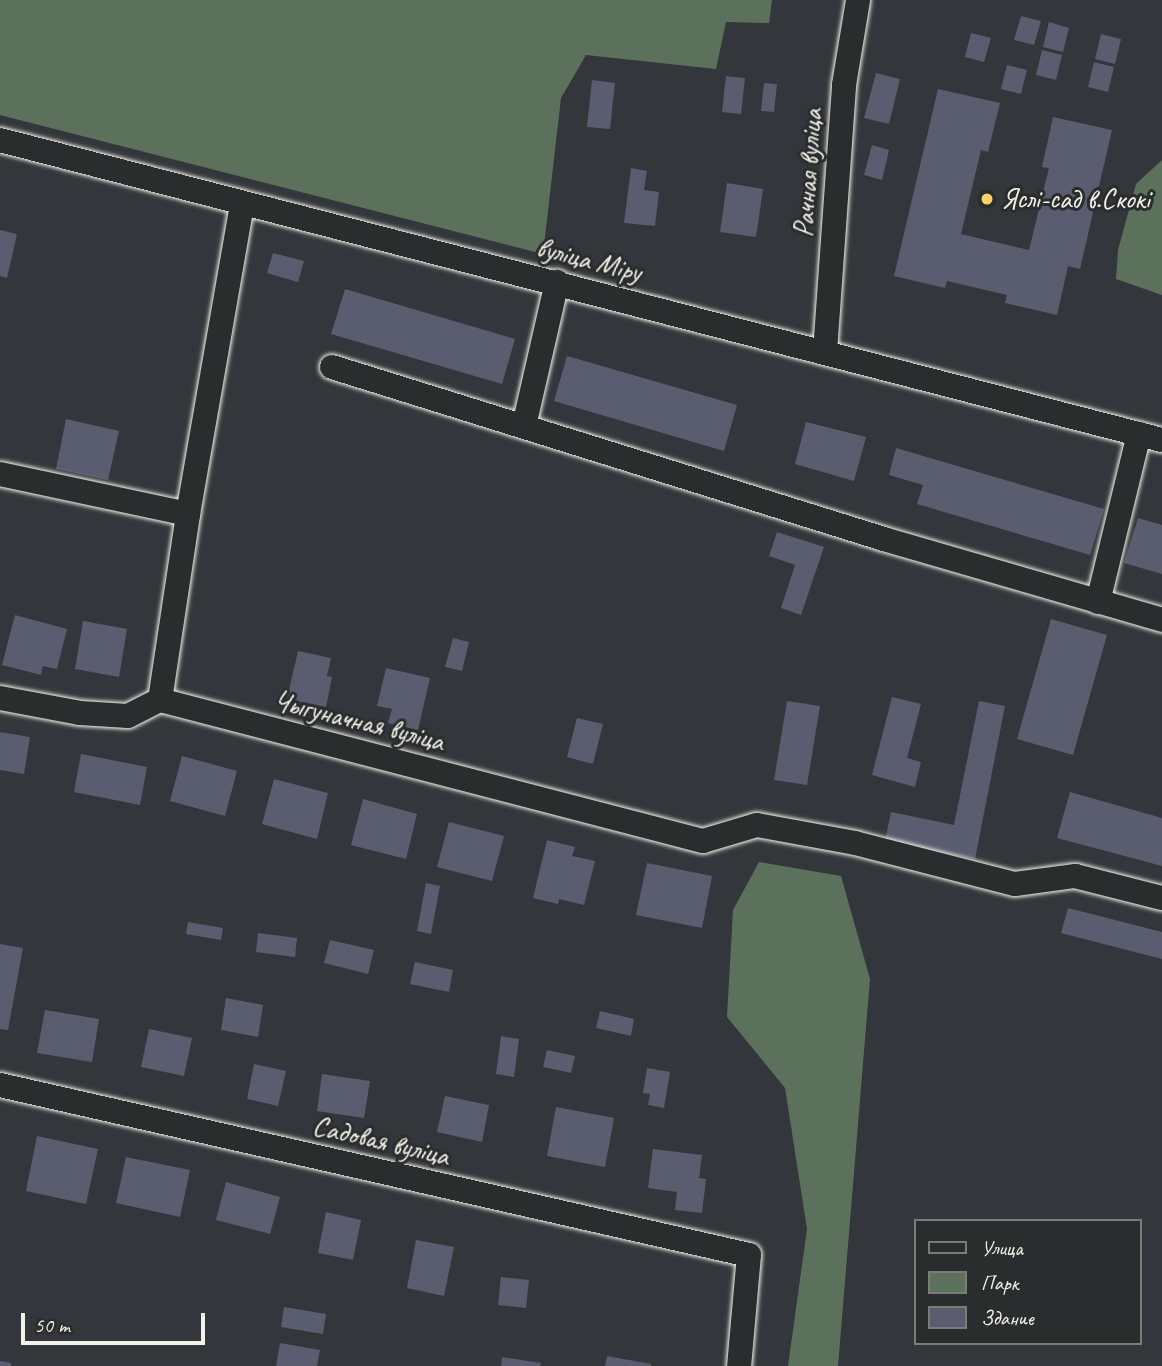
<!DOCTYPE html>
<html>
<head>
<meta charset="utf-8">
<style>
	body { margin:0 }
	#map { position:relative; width:1162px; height:1366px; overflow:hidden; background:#33373b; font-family:Caveat,sans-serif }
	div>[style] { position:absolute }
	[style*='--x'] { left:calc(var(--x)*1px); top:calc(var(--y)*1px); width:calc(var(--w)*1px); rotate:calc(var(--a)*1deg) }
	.green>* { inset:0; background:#5c715c }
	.building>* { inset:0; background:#595d6f }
	.roads { filter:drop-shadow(0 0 2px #f4f1e8) drop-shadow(0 0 2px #f4f1e8) }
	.minor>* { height:24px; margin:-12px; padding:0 12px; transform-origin:12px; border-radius:12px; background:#2a2d2e }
	.dots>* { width:19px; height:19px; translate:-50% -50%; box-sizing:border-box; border:4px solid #2a2d2e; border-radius:50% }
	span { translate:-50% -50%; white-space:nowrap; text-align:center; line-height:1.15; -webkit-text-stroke:6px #2a2d2e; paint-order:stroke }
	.street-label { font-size:28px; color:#f4f1e8 }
	.poi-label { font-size:28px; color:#f4f1e8 }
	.left { translate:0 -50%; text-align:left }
	.legend { position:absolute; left:914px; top:1219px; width:228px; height:126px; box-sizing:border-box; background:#2a2d2e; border:2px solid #7b7b78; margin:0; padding:9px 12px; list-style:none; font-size:21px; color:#f4f1e8 }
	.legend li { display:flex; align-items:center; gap:14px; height:35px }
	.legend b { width:35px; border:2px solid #7b7b78 }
	.scale { position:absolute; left:21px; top:1313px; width:184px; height:32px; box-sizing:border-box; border:4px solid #f4f1e8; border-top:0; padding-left:9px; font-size:21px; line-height:24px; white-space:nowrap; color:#f4f1e8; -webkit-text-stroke:5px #2a2d2e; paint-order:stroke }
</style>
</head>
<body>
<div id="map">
	<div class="green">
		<div style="clip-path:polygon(0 0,772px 0,769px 23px,726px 22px,716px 69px,586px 55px,561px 98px,543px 254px,0 115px)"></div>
		<div style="clip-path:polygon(1162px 160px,1162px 295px,1116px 279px,1118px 250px,1136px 184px)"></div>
		<div style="clip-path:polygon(759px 862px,841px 876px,870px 979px,838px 1366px,788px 1366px,807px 1229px,785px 1088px,727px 1017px,733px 910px)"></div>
	</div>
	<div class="building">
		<div style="clip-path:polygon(1021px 16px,1041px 21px,1034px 45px,1014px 40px)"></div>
		<div style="clip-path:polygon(1049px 22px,1069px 28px,1063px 52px,1043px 47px)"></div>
		<div style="clip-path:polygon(971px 33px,991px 38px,984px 62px,965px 57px)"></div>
		<div style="clip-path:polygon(1101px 34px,1121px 39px,1115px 64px,1095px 59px)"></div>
		<div style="clip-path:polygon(1042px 50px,1062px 55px,1056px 80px,1036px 75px)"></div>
		<div style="clip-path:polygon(1094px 62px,1114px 67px,1108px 92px,1088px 87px)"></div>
		<div style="clip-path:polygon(1007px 65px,1027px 70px,1021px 94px,1001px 89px)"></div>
		<div style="clip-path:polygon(876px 73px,900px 79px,889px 124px,864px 118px)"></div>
		<div style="clip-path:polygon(726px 76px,745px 78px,741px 114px,722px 112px)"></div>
		<div style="clip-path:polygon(592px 80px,615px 83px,610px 129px,587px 127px)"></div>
		<div style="clip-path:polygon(764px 83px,777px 84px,774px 112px,761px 111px)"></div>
		<div style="clip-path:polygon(938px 89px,1000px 103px,988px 152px,981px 150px,961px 234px,1029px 250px,1049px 168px,1042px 167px,1053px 117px,1112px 130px,1080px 269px,1068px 266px,1057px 315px,1005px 303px,1007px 295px,947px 281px,945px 288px,894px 276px)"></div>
		<div style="clip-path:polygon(872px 145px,889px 150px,882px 180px,864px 175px)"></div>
		<div style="clip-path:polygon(631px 168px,647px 171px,644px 190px,659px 192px,655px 226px,624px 223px)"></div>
		<div style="clip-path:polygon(727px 183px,763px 189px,756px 237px,720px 232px)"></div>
		<div style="clip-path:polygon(0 230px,17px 234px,7px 278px,0 276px)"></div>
		<div style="clip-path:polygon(273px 253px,304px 261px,298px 282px,267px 273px)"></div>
		<div style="clip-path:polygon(345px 289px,515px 339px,502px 384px,331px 334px)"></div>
		<div style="clip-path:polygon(567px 356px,737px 405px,724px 451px,554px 401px)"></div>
		<div style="clip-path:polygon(66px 419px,119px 431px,108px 480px,56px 469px)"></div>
		<div style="clip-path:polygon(806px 422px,866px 437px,854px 481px,795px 464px)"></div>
		<div style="clip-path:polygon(896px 448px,1104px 509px,1090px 555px,917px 504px,923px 485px,889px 475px)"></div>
		<div style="clip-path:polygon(1138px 518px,1162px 525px,1162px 574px,1124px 563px)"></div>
		<div style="clip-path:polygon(777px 532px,824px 547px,801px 615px,781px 608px,795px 565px,769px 556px)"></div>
		<div style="clip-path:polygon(15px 615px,67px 629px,57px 669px,43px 666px,41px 675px,2px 665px)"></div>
		<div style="clip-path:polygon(1051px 619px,1107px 635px,1073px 755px,1017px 739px)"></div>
		<div style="clip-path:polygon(83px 621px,127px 629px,119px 677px,75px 669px)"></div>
		<div style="clip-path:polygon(453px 638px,469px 642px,462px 671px,445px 667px)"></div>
		<div style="clip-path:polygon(298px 651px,331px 658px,327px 676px,332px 677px,326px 707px,287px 699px)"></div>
		<div style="clip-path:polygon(386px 668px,430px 678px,418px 730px,388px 723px,392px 709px,377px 706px)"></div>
		<div style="clip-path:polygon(892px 697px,921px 704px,907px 758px,921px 762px,915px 787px,872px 775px)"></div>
		<div style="clip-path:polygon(787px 701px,820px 706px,807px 785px,774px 780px)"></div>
		<div style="clip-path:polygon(979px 701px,1005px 706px,975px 859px,885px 841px,891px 812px,954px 825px)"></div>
		<div style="clip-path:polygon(577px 718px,603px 724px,593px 764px,567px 757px)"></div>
		<div style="clip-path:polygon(0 732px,30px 737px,24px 774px,0 770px)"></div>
		<div style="clip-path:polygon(81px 754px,147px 767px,140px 805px,74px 792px)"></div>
		<div style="clip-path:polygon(182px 756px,237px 771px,225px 816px,170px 801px)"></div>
		<div style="clip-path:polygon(274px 779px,328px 793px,317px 839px,262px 824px)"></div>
		<div style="clip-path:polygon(1070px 792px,1162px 818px,1162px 866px,1057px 838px)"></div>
		<div style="clip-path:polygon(363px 799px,417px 814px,406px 859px,351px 845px)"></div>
		<div style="clip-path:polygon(449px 822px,504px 836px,492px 881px,437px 867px)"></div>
		<div style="clip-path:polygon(547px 840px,575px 847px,572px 856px,595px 861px,584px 905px,559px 899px,558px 904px,533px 898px)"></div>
		<div style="clip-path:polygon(647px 863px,712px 876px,702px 928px,636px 915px)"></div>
		<div style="clip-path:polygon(426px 883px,440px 886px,431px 934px,417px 931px)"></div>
		<div style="clip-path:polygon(1068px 908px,1162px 932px,1162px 959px,1061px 933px)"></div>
		<div style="clip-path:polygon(188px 922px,223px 928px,221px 940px,186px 934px)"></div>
		<div style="clip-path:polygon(258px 933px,297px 938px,295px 957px,256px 952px)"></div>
		<div style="clip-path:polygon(330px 940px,374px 950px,368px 974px,324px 963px)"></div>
		<div style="clip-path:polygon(0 944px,23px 948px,8px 1030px,0 1029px)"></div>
		<div style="clip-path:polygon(415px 962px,453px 970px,449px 992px,410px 984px)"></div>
		<div style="clip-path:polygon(226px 998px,263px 1005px,258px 1037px,221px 1030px)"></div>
		<div style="clip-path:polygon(45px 1010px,99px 1019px,92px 1062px,37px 1053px)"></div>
		<div style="clip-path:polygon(600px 1011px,634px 1019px,631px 1036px,596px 1028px)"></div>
		<div style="clip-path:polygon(149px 1029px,192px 1038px,184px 1076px,141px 1067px)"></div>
		<div style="clip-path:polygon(501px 1036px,519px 1039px,514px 1077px,496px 1074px)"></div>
		<div style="clip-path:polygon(547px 1050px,575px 1056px,571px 1073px,543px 1067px)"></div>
		<div style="clip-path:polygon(254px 1064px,286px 1071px,278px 1106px,247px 1099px)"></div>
		<div style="clip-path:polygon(647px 1068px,670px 1072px,664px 1108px,648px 1105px,650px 1094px,643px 1093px)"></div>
		<div style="clip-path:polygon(322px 1074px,370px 1081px,364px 1118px,317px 1111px)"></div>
		<div style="clip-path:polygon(445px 1096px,489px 1105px,482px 1142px,437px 1132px)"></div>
		<div style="clip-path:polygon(556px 1107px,614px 1118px,605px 1167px,547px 1156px)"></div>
		<div style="clip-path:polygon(37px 1136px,98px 1149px,86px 1204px,26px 1191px)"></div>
		<div style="clip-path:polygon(653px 1149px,702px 1155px,699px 1178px,706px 1179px,702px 1213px,675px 1210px,677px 1192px,648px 1188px)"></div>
		<div style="clip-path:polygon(126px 1157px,190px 1170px,180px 1217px,116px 1203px)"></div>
		<div style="clip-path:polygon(226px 1182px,280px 1197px,270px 1234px,216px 1220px)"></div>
		<div style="clip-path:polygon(326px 1212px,361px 1220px,353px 1260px,318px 1253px)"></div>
		<div style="clip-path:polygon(416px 1240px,454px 1247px,444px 1296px,407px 1288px)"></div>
		<div style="clip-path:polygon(501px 1277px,529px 1280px,526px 1308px,498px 1305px)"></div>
		<div style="clip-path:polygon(284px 1307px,326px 1314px,323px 1334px,281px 1327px)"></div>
		<div style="clip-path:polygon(280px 1343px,320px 1350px,317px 1366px,276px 1366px)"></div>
		<div style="clip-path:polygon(607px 1356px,651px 1364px,651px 1366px,605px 1366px)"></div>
		<div style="clip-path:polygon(502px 1357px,541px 1363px,540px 1366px,501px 1366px)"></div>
		<div style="clip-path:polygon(0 1361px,11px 1363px,11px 1366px,0 1366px)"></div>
	</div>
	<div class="roads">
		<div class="minor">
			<div style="--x:0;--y:140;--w:1200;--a:14.48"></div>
			<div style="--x:825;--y:352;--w:268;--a:-85.9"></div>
			<div style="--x:844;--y:85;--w:86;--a:-80.6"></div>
			<div style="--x:332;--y:367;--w:578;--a:17.31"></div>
			<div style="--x:884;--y:539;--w:290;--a:16.2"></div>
			<div style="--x:524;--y:426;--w:148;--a:-77.1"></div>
			<div style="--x:0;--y:474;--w:192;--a:12"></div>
			<div style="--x:1098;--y:602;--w:173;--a:-76.3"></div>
			<div style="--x:0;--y:698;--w:81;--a:10.6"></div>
			<div style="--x:80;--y:713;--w:48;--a:3.6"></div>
			<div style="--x:128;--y:716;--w:36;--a:-27"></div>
			<div style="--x:160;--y:700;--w:561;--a:14.56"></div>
			<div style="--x:703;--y:841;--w:56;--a:-16.5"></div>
			<div style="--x:757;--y:825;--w:100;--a:10.4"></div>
			<div style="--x:855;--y:843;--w:165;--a:14.4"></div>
			<div style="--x:1015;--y:884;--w:61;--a:-7.6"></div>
			<div style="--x:1075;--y:876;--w:90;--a:14.2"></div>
			<div style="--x:160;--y:700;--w:188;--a:-81.4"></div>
			<div style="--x:188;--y:514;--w:315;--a:-80.1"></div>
			<div style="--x:0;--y:1085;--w:768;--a:12.79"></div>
			<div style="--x:749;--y:1255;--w:111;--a:95.1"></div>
		</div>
	</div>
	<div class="dots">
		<div style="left:987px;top:199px;background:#ffd166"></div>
	</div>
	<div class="street-label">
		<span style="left:808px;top:173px;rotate:-86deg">Рачная вуліца</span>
		<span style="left:589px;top:260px;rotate:14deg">вуліца Міру</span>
		<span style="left:359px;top:721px;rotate:14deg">Чыгуначная вуліца</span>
		<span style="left:381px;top:1141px;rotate:13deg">Садовая вуліца</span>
	</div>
	<div class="poi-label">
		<span class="left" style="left:1001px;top:199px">Яслі-сад в.Скокі</span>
	</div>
	<ul class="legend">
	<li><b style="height:9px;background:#2a2d2e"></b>Улица</li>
	<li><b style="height:19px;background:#5c715c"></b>Парк</li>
	<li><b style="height:19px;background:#595d6f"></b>Здание</li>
	</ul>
	<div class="scale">50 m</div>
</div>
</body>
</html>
